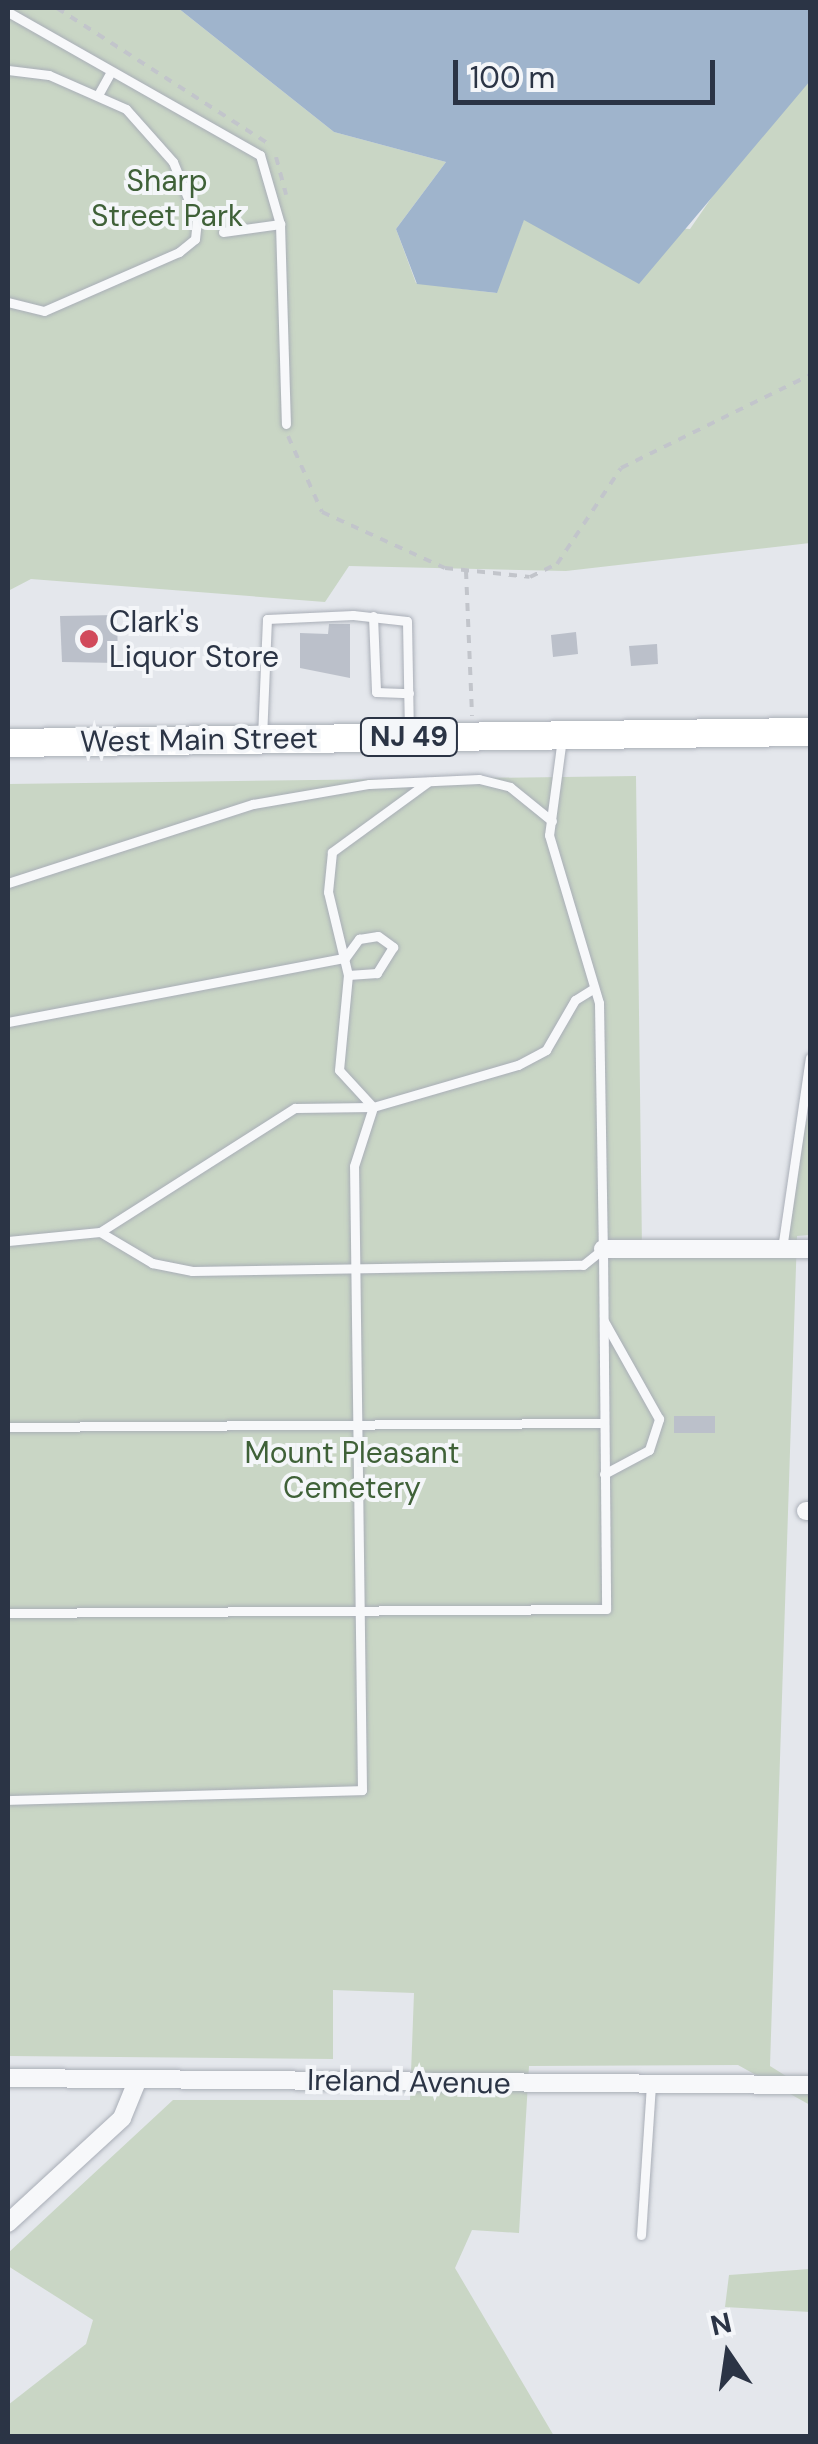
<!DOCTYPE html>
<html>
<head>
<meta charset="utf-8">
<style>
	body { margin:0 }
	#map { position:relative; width:818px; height:2444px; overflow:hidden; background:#e4e7ec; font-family:"DM Sans",sans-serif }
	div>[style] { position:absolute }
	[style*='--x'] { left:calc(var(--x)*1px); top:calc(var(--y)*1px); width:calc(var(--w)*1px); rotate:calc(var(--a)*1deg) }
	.green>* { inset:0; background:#c9d6c5 }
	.water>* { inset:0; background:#9fb4cc }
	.building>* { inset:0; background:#bbc0ca }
	.path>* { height:4px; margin-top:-2px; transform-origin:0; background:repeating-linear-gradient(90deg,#c2c5cb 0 8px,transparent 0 16px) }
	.roads { filter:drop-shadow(0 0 2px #a9aeb7) drop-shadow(0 0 2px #a9aeb7) }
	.service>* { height:9px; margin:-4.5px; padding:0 4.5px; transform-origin:4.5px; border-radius:4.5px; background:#f7f8fa }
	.minor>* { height:18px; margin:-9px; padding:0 9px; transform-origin:9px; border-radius:9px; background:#f7f8fa }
	.trunk>* { height:28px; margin:-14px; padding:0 14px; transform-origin:14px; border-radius:14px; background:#fff }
	.dots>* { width:28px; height:28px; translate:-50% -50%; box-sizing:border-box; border:5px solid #f4f6f9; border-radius:50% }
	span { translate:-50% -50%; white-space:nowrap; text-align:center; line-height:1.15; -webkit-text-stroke:8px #f4f6f9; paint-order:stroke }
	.shield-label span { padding:2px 8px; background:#f4f6f9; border:2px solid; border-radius:8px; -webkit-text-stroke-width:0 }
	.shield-label { font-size:28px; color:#2b3445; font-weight:700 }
	.park-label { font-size:30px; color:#3f6138 }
	.poi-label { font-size:30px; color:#2b3445 }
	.left { translate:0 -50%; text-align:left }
	.street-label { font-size:30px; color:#2b3445 }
	.frame { position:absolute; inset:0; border:10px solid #2b3445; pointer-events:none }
	.north { position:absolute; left:678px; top:2304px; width:100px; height:100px; -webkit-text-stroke:8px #f4f6f9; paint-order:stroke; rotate:347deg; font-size:28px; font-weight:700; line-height:40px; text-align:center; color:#2b3445 }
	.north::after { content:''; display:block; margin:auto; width:35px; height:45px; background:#2b3445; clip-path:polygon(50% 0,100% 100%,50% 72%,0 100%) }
	.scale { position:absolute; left:453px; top:60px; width:262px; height:45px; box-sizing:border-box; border:5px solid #2b3445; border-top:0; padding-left:12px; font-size:30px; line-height:35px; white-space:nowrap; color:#2b3445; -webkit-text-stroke:8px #f4f6f9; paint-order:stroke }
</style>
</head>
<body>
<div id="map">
	<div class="green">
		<div style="clip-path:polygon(8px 8px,178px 8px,334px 132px,446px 162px,396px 229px,416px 283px,496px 293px,524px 219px,690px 229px,745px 149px,810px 81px,810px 543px,566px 571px,349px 566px,325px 602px,31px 579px,8px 591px)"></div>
		<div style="clip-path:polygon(636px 776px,642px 1249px,774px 1258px,810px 1107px,810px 1235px,797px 1236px,770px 2066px,810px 2091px,810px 2105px,738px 2065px,529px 2066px,519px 2233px,472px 2230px,455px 2268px,554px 2436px,8px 2436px,8px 2405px,86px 2344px,93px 2320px,8px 2266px,8px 2253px,173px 2100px,410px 2100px,414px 1993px,333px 1990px,333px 2059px,8px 2056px,8px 784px)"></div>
		<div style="clip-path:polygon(810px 2269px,810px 2312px,725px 2307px,729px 2275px)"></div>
	</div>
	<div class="water">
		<div style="clip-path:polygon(178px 8px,810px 8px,810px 81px,639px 284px,524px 220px,497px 293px,417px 284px,396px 229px,446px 162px,334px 132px)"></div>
	</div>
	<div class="building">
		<div style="clip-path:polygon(117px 615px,118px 663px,62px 662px,60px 616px)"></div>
		<div style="clip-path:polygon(329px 624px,350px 624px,350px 678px,300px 668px,300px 633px,328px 634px)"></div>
		<div style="clip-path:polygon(576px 632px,578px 654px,553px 657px,551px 635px)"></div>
		<div style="clip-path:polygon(657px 644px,658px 664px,631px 666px,629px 646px)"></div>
		<div style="clip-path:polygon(674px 1416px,715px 1416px,715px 1433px,674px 1433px)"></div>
	</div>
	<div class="path">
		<div style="--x:57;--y:8;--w:252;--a:32.7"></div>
		<div style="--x:276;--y:157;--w:39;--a:75"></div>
		<div style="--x:288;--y:436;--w:83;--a:65.9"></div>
		<div style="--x:322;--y:512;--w:135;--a:24.5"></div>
		<div style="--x:445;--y:568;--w:85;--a:6"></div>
		<div style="--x:530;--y:577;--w:30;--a:-26"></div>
		<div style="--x:557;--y:564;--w:115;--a:-56.3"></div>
		<div style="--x:621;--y:468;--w:211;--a:-26.2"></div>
		<div style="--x:466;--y:571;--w:145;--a:87.6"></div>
	</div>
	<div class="roads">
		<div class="service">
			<div style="--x:8;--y:12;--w:290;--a:29.6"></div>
			<div style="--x:260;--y:155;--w:72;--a:73.8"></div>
			<div style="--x:280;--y:224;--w:200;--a:88.3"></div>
			<div style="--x:8;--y:70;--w:41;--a:7"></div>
			<div style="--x:49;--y:75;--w:84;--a:23.8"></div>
			<div style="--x:126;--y:109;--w:71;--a:48.4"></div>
			<div style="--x:173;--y:162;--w:63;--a:67.5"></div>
			<div style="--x:197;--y:220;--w:19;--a:96"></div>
			<div style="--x:195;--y:239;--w:21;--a:141"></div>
			<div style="--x:179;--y:252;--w:147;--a:156.4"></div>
			<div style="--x:44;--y:311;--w:37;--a:-166"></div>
			<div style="--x:98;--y:95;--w:26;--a:-61"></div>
			<div style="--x:223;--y:232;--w:58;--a:-8"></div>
			<div style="--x:373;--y:616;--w:76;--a:87.7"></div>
			<div style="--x:376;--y:692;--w:33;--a:2"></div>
			<div style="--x:262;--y:738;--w:119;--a:-87.6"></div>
			<div style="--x:267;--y:619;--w:86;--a:-2.7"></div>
			<div style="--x:353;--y:615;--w:54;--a:6.3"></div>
			<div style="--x:407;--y:621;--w:114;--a:89"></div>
			<div style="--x:562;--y:738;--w:98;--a:97.6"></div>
			<div style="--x:549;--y:835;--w:175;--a:73.4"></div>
			<div style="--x:599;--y:1003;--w:245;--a:89.1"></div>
			<div style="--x:8;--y:883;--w:257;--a:-17.9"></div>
			<div style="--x:253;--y:804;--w:118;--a:-9.8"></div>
			<div style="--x:369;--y:784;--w:110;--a:-2.6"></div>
			<div style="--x:479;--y:779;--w:32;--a:14"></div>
			<div style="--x:510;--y:787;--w:54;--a:39"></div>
			<div style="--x:8;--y:1022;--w:343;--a:-10.8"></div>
			<div style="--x:345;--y:958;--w:24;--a:-54"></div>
			<div style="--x:359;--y:939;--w:19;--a:-9"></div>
			<div style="--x:378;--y:936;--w:19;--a:36"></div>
			<div style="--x:393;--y:947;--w:31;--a:122"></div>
			<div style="--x:377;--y:973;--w:29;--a:176"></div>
			<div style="--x:373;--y:1107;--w:50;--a:-132.6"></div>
			<div style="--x:339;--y:1070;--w:95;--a:-84.6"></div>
			<div style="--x:348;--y:975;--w:85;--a:-103.5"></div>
			<div style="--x:328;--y:892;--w:40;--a:-84.3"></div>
			<div style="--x:332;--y:852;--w:119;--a:-36.1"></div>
			<div style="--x:100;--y:1232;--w:231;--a:-32.5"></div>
			<div style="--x:295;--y:1108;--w:78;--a:-0.7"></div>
			<div style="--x:8;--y:1241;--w:92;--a:-5.6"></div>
			<div style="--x:100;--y:1232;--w:61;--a:30.8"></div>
			<div style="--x:152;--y:1263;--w:41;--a:11.3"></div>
			<div style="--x:192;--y:1271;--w:391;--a:-0.9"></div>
			<div style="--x:583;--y:1265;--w:26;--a:-39"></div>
			<div style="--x:603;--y:1249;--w:360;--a:89.5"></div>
			<div style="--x:606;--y:1609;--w:598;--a:179.62"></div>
			<div style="--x:782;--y:1249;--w:193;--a:-81.7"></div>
			<div style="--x:8;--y:1427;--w:595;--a:-0.39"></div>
			<div style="--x:604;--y:1474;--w:51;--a:-28.1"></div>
			<div style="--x:649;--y:1450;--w:33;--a:-72"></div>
			<div style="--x:659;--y:1419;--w:112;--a:-119.3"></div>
			<div style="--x:8;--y:1800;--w:354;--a:-1.6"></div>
			<div style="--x:362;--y:1790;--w:624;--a:-90.73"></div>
			<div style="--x:354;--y:1166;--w:62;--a:-72.1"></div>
			<div style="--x:373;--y:1107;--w:151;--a:-16.2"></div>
			<div style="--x:518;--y:1065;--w:32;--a:-28"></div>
			<div style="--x:546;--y:1050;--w:58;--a:-59.9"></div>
			<div style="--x:575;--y:1000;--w:22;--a:-32"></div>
			<div style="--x:641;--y:2235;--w:151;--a:-86.2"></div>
		</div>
		<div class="minor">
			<div style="--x:603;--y:1249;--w:207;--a:0"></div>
			<div style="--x:806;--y:1511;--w:4;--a:0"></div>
			<div style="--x:8;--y:2078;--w:802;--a:0.5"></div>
			<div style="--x:8;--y:2223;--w:155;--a:-42.6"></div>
			<div style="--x:122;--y:2118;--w:42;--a:-67.7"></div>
		</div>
		<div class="trunk">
			<div style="--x:8;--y:743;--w:802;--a:-0.79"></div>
		</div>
	</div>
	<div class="dots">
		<div style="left:89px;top:639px;background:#d1495b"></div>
	</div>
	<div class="shield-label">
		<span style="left:409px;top:737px">NJ 49</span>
	</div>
	<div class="park-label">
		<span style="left:167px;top:198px">Sharp<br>Street Park</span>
		<span style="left:352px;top:1470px">Mount Pleasant<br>Cemetery</span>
	</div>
	<div class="poi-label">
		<span class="left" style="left:109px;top:639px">Clark's<br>Liquor Store</span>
	</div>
	<div class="street-label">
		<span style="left:199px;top:740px;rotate:-1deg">West Main Street</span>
		<span style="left:409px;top:2082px;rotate:1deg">Ireland Avenue</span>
	</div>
	<div class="frame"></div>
	<div class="north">N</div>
	<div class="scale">100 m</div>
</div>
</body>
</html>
